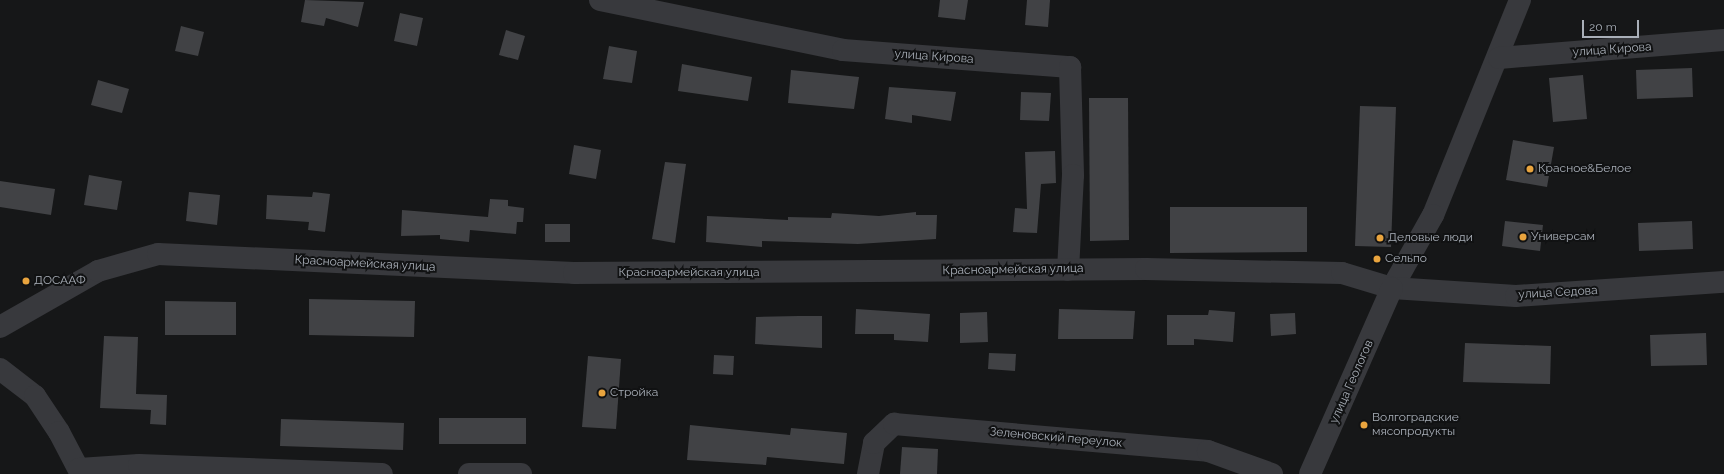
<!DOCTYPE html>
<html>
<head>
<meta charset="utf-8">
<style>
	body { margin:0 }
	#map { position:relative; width:1724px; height:474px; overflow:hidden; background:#161718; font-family:Raleway,sans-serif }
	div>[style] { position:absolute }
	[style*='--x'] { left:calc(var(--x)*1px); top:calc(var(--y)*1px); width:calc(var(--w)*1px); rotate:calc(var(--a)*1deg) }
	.building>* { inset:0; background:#414245 }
	.minor>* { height:22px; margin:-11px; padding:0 11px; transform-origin:11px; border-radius:11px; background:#38393d }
	.tertiary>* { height:22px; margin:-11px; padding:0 11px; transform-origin:11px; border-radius:11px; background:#38393d }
	.dots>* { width:11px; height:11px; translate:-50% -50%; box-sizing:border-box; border:2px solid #111213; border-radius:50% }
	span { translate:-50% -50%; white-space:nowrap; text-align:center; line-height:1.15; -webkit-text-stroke:4px #111213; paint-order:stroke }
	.street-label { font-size:12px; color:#a9afb8 }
	.poi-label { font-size:12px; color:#a9afb8 }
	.left { translate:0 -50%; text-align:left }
	.scale { position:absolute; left:1582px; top:20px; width:57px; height:18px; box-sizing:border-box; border:2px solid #a9afb8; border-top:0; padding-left:5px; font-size:12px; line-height:14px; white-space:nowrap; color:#a9afb8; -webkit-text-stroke:3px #111213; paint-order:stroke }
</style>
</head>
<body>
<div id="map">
	<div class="building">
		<div style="clip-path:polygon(305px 0,364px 2px,358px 27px,326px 18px,324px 26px,301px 22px)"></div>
		<div style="clip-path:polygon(940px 0,968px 0,965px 20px,938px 17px)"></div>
		<div style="clip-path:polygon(1027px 0,1050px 0,1048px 27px,1025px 25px)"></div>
		<div style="clip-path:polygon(400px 13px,423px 18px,417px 46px,394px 41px)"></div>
		<div style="clip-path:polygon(181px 26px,204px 32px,198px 56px,175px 51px)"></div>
		<div style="clip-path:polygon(506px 30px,525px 36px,518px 60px,499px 55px)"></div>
		<div style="clip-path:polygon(609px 46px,637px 51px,632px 83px,603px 79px)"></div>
		<div style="clip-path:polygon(682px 64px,752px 77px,748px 101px,678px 91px)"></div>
		<div style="clip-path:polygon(1692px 68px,1693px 97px,1637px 99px,1636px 70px)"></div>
		<div style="clip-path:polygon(791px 70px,859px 77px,854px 109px,788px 103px)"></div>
		<div style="clip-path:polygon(1583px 75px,1587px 119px,1553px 122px,1549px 78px)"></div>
		<div style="clip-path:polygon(98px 80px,129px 89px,122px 113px,91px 105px)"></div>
		<div style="clip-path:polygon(889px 87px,956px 92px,951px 121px,912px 115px,912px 123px,885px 119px)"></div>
		<div style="clip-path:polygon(1021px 92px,1051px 93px,1049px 121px,1020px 120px)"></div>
		<div style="clip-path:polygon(1089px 98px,1128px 98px,1129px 240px,1090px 241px)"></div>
		<div style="clip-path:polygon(1360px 106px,1396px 107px,1391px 247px,1355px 246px)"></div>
		<div style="clip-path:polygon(1513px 140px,1554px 147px,1547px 187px,1506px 180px)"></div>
		<div style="clip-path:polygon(574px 145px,601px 150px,596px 179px,569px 174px)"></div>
		<div style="clip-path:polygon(1055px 151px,1056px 183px,1041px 184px,1037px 233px,1013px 232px,1015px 208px,1027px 209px,1025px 152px)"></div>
		<div style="clip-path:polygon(665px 162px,686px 164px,675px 243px,652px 239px)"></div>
		<div style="clip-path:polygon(89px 175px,122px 181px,117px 210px,84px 205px)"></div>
		<div style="clip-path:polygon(0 181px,55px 189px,51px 215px,0 207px)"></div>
		<div style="clip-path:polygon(189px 192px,220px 195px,217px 225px,186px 221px)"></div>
		<div style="clip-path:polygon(313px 192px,330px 194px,325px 232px,308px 230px,309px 222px,266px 219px,267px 195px,312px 197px)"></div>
		<div style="clip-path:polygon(490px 199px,508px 200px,508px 206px,524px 208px,523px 222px,517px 222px,516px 234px,470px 230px,469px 242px,440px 239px,440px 235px,401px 236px,402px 210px,488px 217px)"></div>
		<div style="clip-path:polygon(1170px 207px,1307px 207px,1307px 252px,1170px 253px)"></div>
		<div style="clip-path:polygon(916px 212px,916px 215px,937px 215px,936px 239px,858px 244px,762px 241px,762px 247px,706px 242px,707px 216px,788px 220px,788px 217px,831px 218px,832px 213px,879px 216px)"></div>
		<div style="clip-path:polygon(1505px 221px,1543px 225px,1540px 251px,1502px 246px)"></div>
		<div style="clip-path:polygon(1692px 221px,1693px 249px,1639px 251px,1638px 223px)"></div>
		<div style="clip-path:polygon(545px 224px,570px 224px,570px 242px,545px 242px)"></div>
		<div style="clip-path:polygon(309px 299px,415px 301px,414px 337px,309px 335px)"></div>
		<div style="clip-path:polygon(165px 301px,236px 302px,236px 335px,165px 335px)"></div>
		<div style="clip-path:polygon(856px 309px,930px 314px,928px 342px,894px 340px,894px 334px,855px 334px)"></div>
		<div style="clip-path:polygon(1059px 309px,1135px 311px,1133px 339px,1058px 339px)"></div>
		<div style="clip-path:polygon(1209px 310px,1235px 312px,1233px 342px,1194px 339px,1194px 345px,1167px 345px,1167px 315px,1208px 315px)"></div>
		<div style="clip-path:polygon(987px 312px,988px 342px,960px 343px,960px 313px)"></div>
		<div style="clip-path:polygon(1295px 313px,1296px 334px,1271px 336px,1270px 314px)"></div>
		<div style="clip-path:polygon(799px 316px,822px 316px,822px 348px,755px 344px,756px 317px)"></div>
		<div style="clip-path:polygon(1706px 333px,1707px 365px,1651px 366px,1650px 335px)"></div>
		<div style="clip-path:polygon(104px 336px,138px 337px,136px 394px,167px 395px,166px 425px,150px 424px,151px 410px,100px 408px)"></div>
		<div style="clip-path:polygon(1465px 343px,1551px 346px,1550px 384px,1463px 382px)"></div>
		<div style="clip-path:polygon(989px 353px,1016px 354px,1015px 371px,988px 369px)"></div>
		<div style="clip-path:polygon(714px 355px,734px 356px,733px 375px,713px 374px)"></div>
		<div style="clip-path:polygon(588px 356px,621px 359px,616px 429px,582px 427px)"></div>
		<div style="clip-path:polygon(439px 418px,526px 418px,526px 444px,439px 444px)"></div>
		<div style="clip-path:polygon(281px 419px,404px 423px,403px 450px,280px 446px)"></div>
		<div style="clip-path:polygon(690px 425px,790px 435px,791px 428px,847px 433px,844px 464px,767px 457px,766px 465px,687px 460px)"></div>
		<div style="clip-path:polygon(902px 447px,938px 449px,937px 474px,900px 474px)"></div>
	</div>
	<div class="minor">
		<div style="--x:600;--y:0;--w:248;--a:11.6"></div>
		<div style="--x:843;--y:50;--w:228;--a:4.3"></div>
		<div style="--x:1070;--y:67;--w:108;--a:88.4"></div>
		<div style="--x:1073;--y:175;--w:95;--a:93"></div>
		<div style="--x:1520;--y:0;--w:232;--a:112"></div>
		<div style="--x:1433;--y:215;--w:84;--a:119.3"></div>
		<div style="--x:1392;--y:288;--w:124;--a:3.7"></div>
		<div style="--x:1516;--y:296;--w:208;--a:-3.9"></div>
		<div style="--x:1499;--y:58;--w:226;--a:-4.6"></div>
		<div style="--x:0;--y:369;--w:44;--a:37.6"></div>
		<div style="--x:35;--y:396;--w:43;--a:56.3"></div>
		<div style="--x:59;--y:432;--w:47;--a:62.4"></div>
		<div style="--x:79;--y:469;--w:60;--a:-3.8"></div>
		<div style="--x:139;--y:465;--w:243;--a:2.1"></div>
		<div style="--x:469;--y:474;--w:52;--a:0"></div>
		<div style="--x:868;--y:474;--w:32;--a:-79"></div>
		<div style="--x:874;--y:443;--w:28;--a:-44"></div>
		<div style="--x:894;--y:424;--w:315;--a:4.9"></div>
		<div style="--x:1208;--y:451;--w:68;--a:19.8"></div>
	</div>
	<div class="tertiary">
		<div style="--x:0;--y:327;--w:113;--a:-29.7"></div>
		<div style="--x:98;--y:271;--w:62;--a:-15.8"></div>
		<div style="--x:158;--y:254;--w:416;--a:2.6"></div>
		<div style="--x:574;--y:273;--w:572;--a:-0.4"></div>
		<div style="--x:1146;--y:269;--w:196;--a:1.2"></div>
		<div style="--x:1342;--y:273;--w:52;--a:16.7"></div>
		<div style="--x:1392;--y:288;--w:203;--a:113.8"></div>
	</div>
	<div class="dots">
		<div style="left:1530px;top:169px;background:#e9a43e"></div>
		<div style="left:1523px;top:237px;background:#e9a43e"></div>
		<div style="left:1380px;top:238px;background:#e9a43e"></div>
		<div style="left:1377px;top:259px;background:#e9a43e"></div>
		<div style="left:26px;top:281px;background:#e9a43e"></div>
		<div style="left:602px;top:393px;background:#e9a43e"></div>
		<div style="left:1364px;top:425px;background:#e9a43e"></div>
	</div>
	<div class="street-label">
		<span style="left:1612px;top:50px;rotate:-4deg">улица Кирова</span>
		<span style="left:934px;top:57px;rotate:4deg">улица Кирова</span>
		<span style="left:365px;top:264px;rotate:3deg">Красноармейская улица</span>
		<span style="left:1013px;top:270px;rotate:-1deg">Красноармейская улица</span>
		<span style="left:689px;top:273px">Красноармейская улица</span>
		<span style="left:1558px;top:293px;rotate:-3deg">улица Седова</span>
		<span style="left:1352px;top:382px;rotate:-66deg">улица Геологов</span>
		<span style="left:1056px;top:438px;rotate:5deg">Зеленовский переулок</span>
	</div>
	<div class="poi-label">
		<span class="left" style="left:1538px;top:169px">Красное&amp;Белое</span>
		<span class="left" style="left:1531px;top:237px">Универсам</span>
		<span class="left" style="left:1388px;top:238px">Деловые люди</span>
		<span class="left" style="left:1385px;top:259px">Сельпо</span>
		<span class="left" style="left:34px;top:281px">ДОСААФ</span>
		<span class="left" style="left:610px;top:393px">Стройка</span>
		<span class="left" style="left:1372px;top:425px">Волгоградские<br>мясопродукты</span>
	</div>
	<div class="scale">20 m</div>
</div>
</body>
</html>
